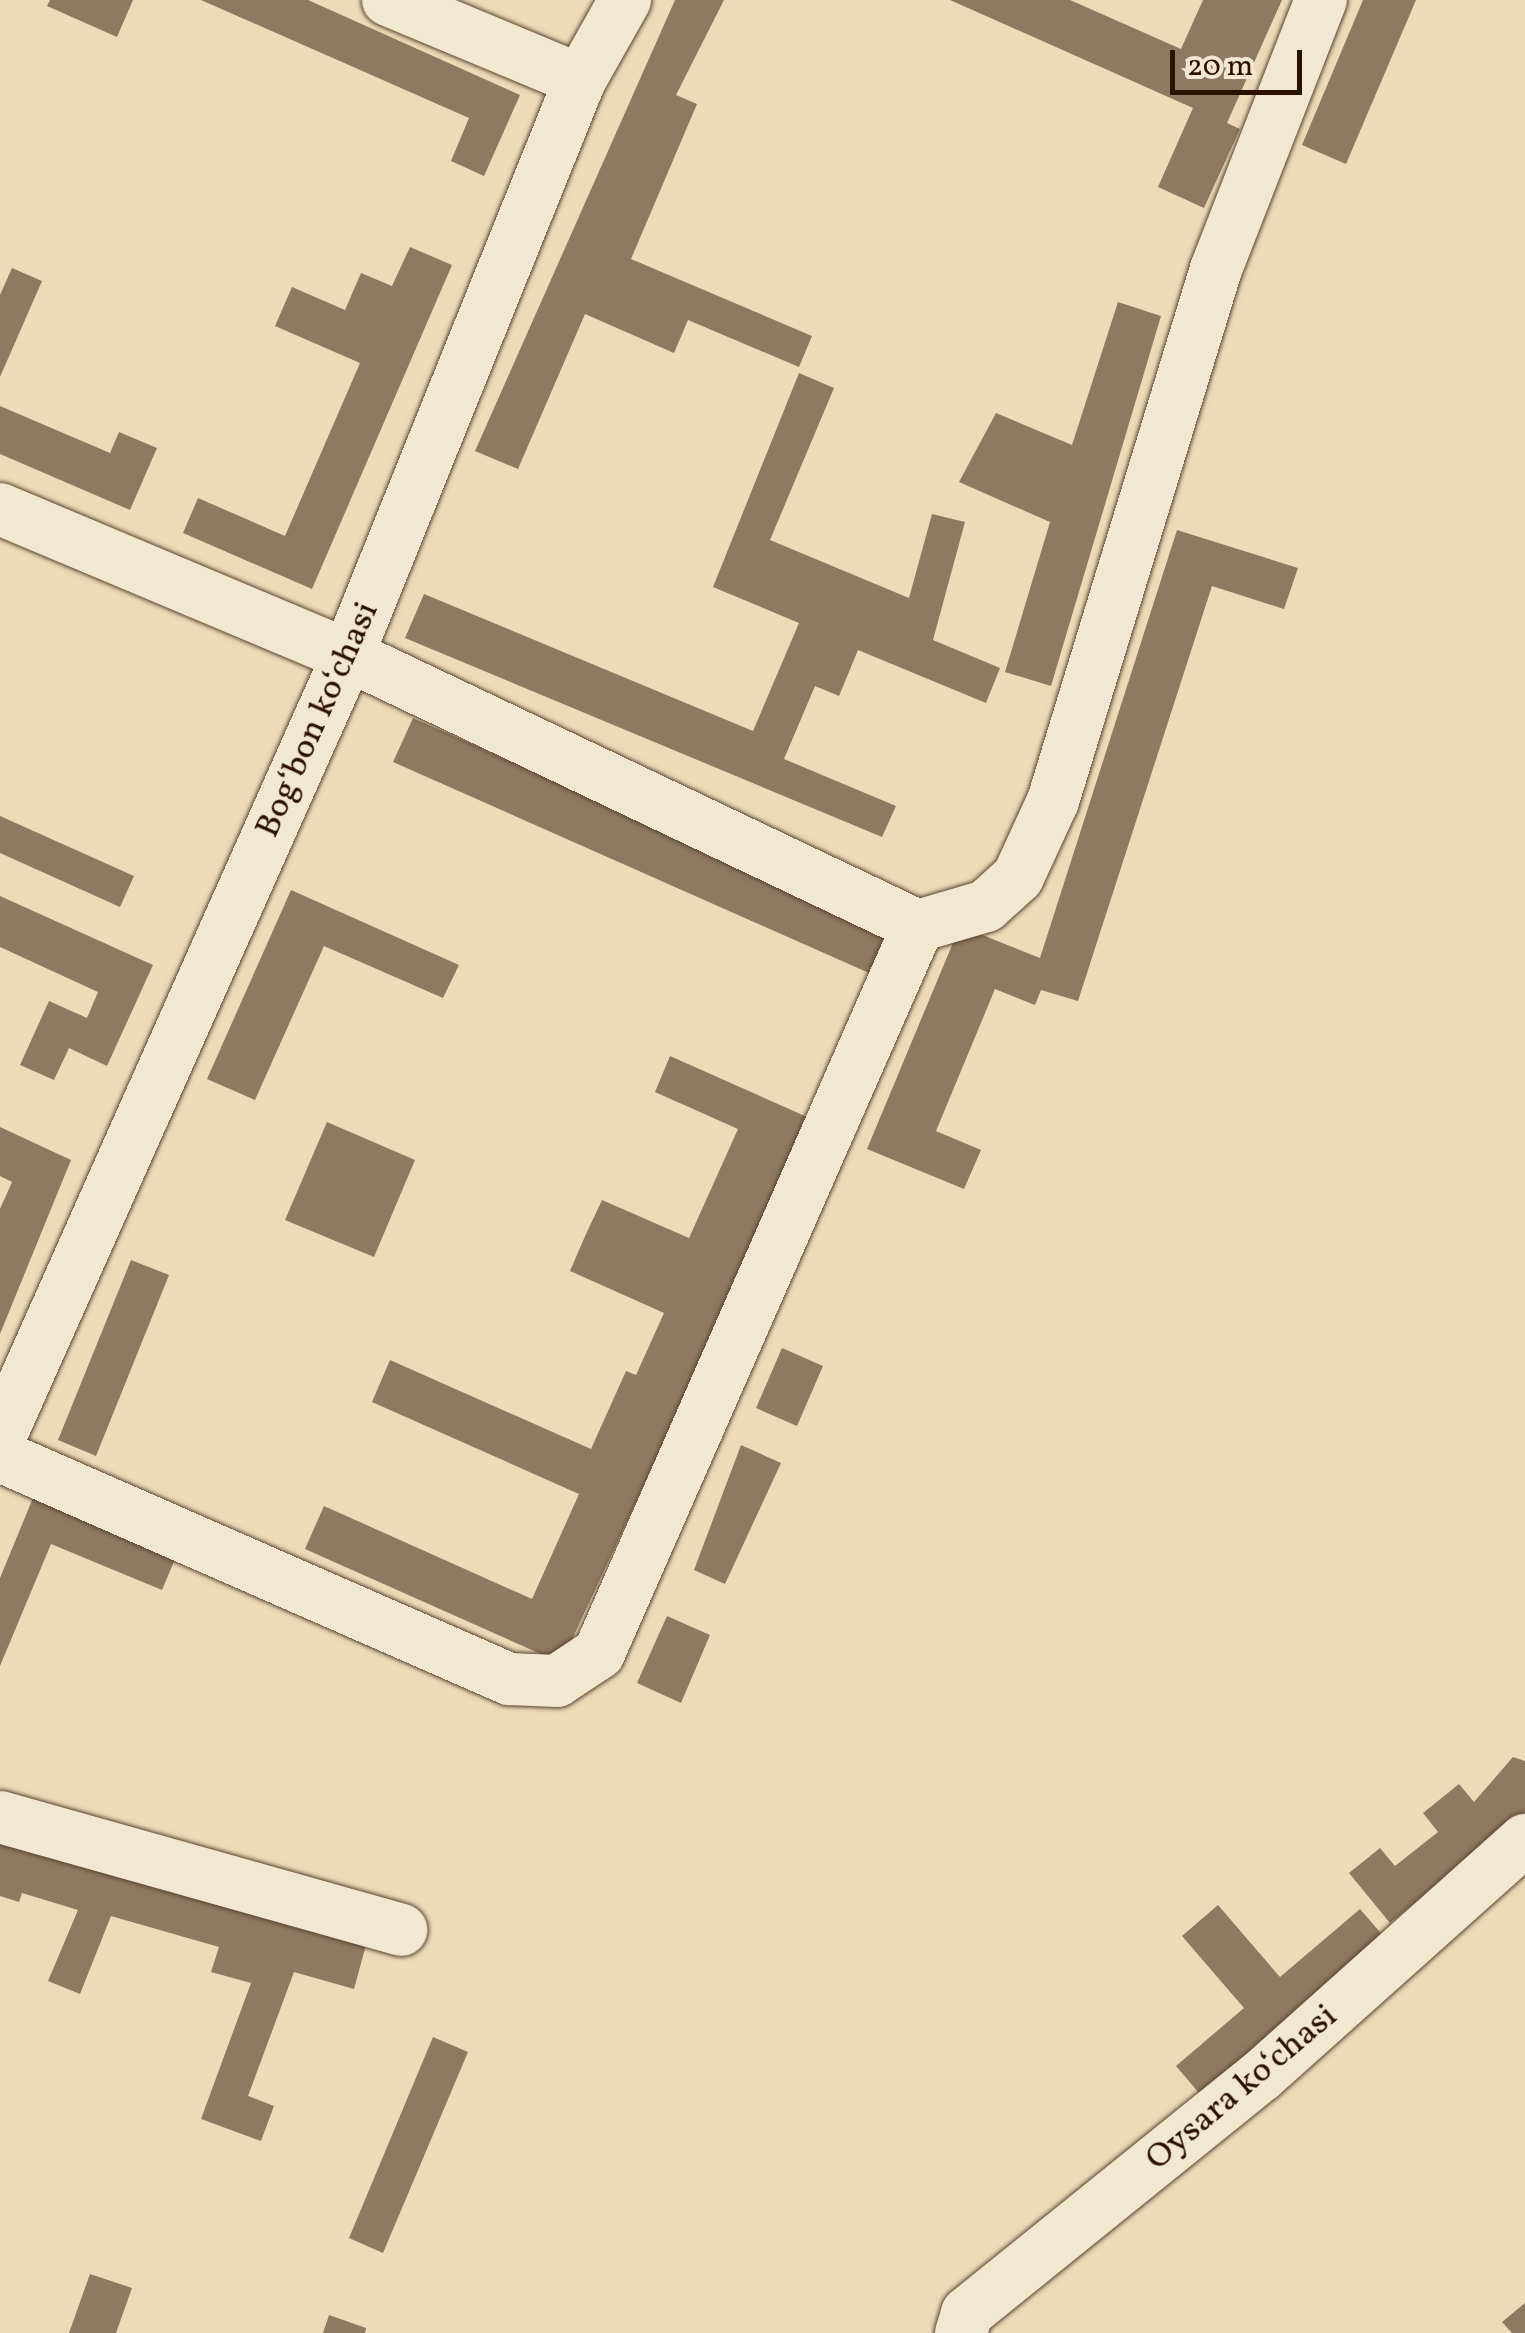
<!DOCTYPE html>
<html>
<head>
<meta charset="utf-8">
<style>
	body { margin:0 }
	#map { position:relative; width:1525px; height:2333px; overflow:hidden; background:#ebdbb8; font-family:Vollkorn,serif }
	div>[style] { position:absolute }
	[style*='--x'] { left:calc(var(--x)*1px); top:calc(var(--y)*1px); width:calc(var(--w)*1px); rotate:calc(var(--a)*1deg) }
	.building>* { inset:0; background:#8e7a60 }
	.roads { filter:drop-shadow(0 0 2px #5a442e) drop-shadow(0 0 2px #5a442e) }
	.minor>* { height:52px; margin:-26px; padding:0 26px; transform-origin:26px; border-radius:26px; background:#f2e8d1 }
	span { translate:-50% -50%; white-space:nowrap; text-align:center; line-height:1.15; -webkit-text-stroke:10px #f2e8d1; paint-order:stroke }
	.street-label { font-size:35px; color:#2a1100 }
	.scale { position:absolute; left:1170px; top:50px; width:132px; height:45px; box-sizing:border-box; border:5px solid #2a1100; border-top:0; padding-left:12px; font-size:30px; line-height:35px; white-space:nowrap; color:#2a1100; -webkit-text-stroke:8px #f2e8d1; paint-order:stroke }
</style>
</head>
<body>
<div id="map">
	<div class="building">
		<div style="clip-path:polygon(50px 0,133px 0,117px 37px,47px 6px)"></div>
		<div style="clip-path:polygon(201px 0,308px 0,520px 95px,484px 176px,451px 161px,469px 118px)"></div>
		<div style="clip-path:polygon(675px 0,724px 0,676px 95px,697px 104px,631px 259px,812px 336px,799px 367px,688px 320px,674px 353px,585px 314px,518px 469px,475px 451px)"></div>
		<div style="clip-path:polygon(950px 0,1070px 0,1181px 49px,1203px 0,1282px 0,1227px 123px,1240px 129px,1204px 208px,1158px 187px,1193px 108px)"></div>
		<div style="clip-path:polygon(1363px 0,1416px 0,1346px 164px,1302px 145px)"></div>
		<div style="clip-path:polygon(410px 247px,452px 265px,312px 589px,183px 533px,198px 498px,285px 536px,360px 363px,275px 326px,292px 287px,345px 310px,361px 273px,392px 286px)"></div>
		<div style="clip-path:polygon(12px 268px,42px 281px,0 377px,0 295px)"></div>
		<div style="clip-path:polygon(1118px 302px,1161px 316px,1051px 686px,1005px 672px,1050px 522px,959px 482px,996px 413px,1072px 445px)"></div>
		<div style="clip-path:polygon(799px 373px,834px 388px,770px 540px,909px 598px,932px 514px,965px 522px,933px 640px,1000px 668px,986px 703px,858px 650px,839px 696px,815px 686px,784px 759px,896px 806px,882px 837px,405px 638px,424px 594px,753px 731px,799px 623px,713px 587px)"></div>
		<div style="clip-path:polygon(0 406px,110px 453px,119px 432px,157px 448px,130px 510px,0 454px)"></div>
		<div style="clip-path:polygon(1177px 530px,1298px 568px,1284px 609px,1212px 586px,1078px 1001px,1041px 990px,1035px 1005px,995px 989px,936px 1131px,981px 1150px,964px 1189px,867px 1149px,960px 926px,1040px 958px)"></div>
		<div style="clip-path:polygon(413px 718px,889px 929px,869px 973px,393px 762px)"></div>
		<div style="clip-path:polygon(0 816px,134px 876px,120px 907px,0 853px)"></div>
		<div style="clip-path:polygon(291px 890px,459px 965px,443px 998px,324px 946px,255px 1100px,207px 1079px)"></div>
		<div style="clip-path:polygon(0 896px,153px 965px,107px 1066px,69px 1048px,54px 1080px,20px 1065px,49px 1001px,87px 1018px,98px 992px,0 947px)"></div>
		<div style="clip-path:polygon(670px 1056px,814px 1120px,561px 1663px,305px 1549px,324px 1506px,532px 1599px,579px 1494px,372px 1402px,390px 1360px,591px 1449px,626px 1371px,636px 1375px,664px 1313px,570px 1271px,586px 1234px,602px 1200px,689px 1238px,738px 1129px,655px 1092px)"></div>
		<div style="clip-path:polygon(327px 1122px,415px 1160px,374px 1257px,285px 1220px)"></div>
		<div style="clip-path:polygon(0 1127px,71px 1160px,0 1334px,0 1209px,12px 1182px,0 1176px)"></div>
		<div style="clip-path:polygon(131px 1260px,169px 1275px,96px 1456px,58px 1440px)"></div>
		<div style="clip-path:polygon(782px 1348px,823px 1366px,797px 1426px,756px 1408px)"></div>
		<div style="clip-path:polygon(741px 1445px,781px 1463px,725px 1584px,694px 1570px)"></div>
		<div style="clip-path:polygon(35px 1493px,178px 1552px,162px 1590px,51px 1544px,0 1666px,0 1578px)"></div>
		<div style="clip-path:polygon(667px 1616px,710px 1635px,681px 1703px,637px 1683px)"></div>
		<div style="clip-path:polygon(1513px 1757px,1525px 1761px,1525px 1813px,1390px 1923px,1349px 1873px,1380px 1848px,1395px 1866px,1438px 1832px,1423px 1813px,1459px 1784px,1474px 1802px)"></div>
		<div style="clip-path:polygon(0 1841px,366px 1945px,354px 1989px,294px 1972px,248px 2096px,274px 2106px,261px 2141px,201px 2119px,251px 1983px,211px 1972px,219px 1947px,111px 1916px,80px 1994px,48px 1981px,78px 1910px,22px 1893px,19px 1902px,0 1896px)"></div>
		<div style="clip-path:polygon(1218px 1905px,1280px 1977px,1360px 1909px,1385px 1938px,1205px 2100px,1176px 2066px,1244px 2008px,1182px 1936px)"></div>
		<div style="clip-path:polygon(433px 2037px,468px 2052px,383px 2253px,349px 2238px)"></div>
		<div style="clip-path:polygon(90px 2274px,132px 2288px,116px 2333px,69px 2333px)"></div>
		<div style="clip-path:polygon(1525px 2303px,1525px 2333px,1512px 2333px,1502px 2322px)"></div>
		<div style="clip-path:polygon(329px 2315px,366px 2328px,365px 2333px,323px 2333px)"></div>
	</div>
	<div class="roads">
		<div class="minor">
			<div style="--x:388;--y:0;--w:208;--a:22.6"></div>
			<div style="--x:0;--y:509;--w:377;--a:22.8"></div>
			<div style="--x:348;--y:655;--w:631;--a:25.43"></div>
			<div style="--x:918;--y:926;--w:794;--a:113.69"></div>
			<div style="--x:599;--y:1653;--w:50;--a:146.3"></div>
			<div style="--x:557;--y:1681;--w:48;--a:-177.6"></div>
			<div style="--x:509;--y:1679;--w:556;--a:-156.34"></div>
			<div style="--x:918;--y:926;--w:71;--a:-16.4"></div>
			<div style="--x:986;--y:906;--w:43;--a:-42.2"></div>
			<div style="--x:1018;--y:877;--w:84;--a:-65.3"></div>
			<div style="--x:1053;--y:801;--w:556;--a:-72.97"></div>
			<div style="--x:1216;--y:269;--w:289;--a:-68.7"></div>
			<div style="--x:0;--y:1437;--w:856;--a:-66.01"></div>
			<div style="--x:348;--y:655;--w:620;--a:-68.03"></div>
			<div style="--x:580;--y:80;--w:92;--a:-60.6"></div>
			<div style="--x:0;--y:1817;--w:417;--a:15.7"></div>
			<div style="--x:961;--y:2333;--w:21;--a:-73"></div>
			<div style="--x:967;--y:2313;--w:379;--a:-38.9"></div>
			<div style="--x:1262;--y:2075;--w:353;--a:-41.8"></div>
		</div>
	</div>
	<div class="street-label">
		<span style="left:318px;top:720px;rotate:-66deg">Bogʻbon koʻchasi</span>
		<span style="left:1242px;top:2088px;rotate:-40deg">Oysara koʻchasi</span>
	</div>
	<div class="scale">20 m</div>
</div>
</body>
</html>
